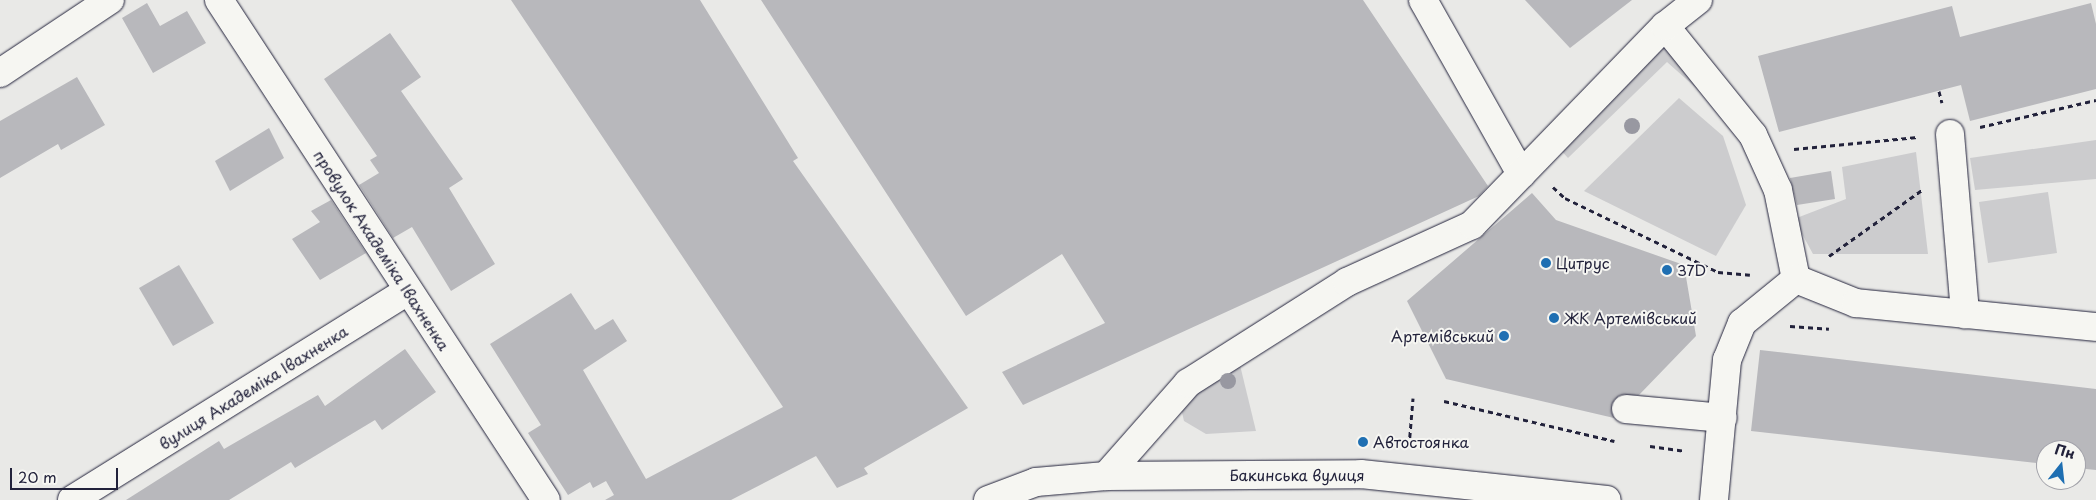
<!DOCTYPE html>
<html>
<head>
<meta charset="utf-8">
<style>
	body { margin:0 }
	#map { position:relative; width:2096px; height:500px; overflow:hidden; background:#e9e9e7; font-family:"Playpen Sans",sans-serif }
	div>[style] { position:absolute }
	[style*='--x'] { left:calc(var(--x)*1px); top:calc(var(--y)*1px); width:calc(var(--w)*1px); rotate:calc(var(--a)*1deg) }
	.green>* { inset:0; background:#ccccce }
	.building>* { inset:0; background:#b8b8bc }
	.path>* { height:3px; margin-top:-1.5px; transform-origin:0; background:repeating-linear-gradient(90deg,#22223b 0 5px,transparent 0 9px) }
	.roads { filter:drop-shadow(0 0 1px #22223b) drop-shadow(0 0 1px #22223b) }
	.minor>* { height:28px; margin:-14px; padding:0 14px; transform-origin:14px; border-radius:14px; background:#f6f6f2 }
	.trees>* { width:16px; height:16px; margin:-8px; border-radius:50%; background:#9898a1 }
	.dots>* { width:14px; height:14px; translate:-50% -50%; box-sizing:border-box; border:2px solid #f6f6f2; border-radius:50% }
	span { translate:-50% -50%; white-space:nowrap; text-align:center; line-height:1.15; -webkit-text-stroke:4px #f6f6f2; paint-order:stroke }
	.street-label { font-size:15px; color:#22223b }
	.poi-label { font-size:15px; color:#22223b }
	.left { translate:0 -50%; text-align:left }
	.right { translate:-100% -50%; text-align:right }
	.north { position:absolute; left:2036px; top:440px; width:50px; height:50px; box-sizing:border-box; background:#f6f6f2; border:1px solid #a1a1a9; border-radius:50%; rotate:16deg; font-size:14px; font-weight:700; line-height:20px; text-align:center; color:#22223b }
	.north::after { content:''; display:block; margin:auto; width:18px; height:22px; background:#1f6fb2; clip-path:polygon(50% 0,100% 100%,50% 72%,0 100%) }
	.scale { position:absolute; left:10px; top:468px; width:108px; height:22px; box-sizing:border-box; border:2px solid #22223b; border-top:0; padding-left:6px; font-size:15px; line-height:18px; white-space:nowrap; color:#22223b; -webkit-text-stroke:4px #f6f6f2; paint-order:stroke }
</style>
</head>
<body>
<div id="map">
	<div class="green">
		<div style="clip-path:polygon(1659px 41px,1707px 91px,1704px 95px,1667px 62px,1568px 158px,1557px 146px)"></div>
		<div style="clip-path:polygon(1679px 98px,1723px 136px,1746px 205px,1716px 256px,1584px 191px)"></div>
		<div style="clip-path:polygon(2096px 140px,2096px 179px,1975px 190px,1970px 158px)"></div>
		<div style="clip-path:polygon(1916px 152px,1928px 254px,1813px 254px,1794px 219px,1846px 199px,1842px 167px)"></div>
		<div style="clip-path:polygon(2048px 192px,2057px 253px,1988px 263px,1979px 202px)"></div>
		<div style="clip-path:polygon(1239px 361px,1256px 431px,1206px 434px,1184px 421px,1181px 408px,1187px 396px)"></div>
	</div>
	<div class="building">
		<div style="clip-path:polygon(511px 0,700px 0,798px 158px,793px 161px,968px 408px,864px 468px,868px 474px,837px 488px,816px 456px,731px 500px,605px 500px,614px 495px,606px 481px,593px 488px,590px 482px,568px 495px,528px 433px,541px 425px,490px 344px,571px 293px,595px 330px,613px 319px,627px 341px,583px 370px,646px 479px,783px 407px)"></div>
		<div style="clip-path:polygon(761px 0,1363px 0,1488px 186px,1479px 196px,1023px 405px,1002px 372px,1105px 323px,1062px 254px,966px 316px)"></div>
		<div style="clip-path:polygon(1525px 0,1632px 0,1570px 48px)"></div>
		<div style="clip-path:polygon(147px 3px,160px 26px,187px 11px,206px 43px,153px 73px,122px 18px)"></div>
		<div style="clip-path:polygon(2091px 3px,2096px 24px,2096px 89px,1970px 121px,1961px 85px,1779px 132px,1758px 56px,1952px 6px,1960px 37px)"></div>
		<div style="clip-path:polygon(390px 33px,421px 77px,401px 91px,463px 179px,449px 188px,495px 264px,451px 291px,412px 227px,393px 238px,359px 185px,379px 173px,370px 160px,377px 156px,324px 79px)"></div>
		<div style="clip-path:polygon(77px 77px,105px 125px,61px 150px,58px 144px,0 178px,0 121px)"></div>
		<div style="clip-path:polygon(269px 128px,284px 158px,230px 191px,215px 161px)"></div>
		<div style="clip-path:polygon(1831px 171px,1835px 199px,1797px 205px,1790px 178px)"></div>
		<div style="clip-path:polygon(1532px 193px,1556px 220px,1684px 265px,1696px 336px,1639px 395px,1620px 395px,1614px 400px,1614px 418px,1446px 379px,1407px 301px)"></div>
		<div style="clip-path:polygon(331px 200px,366px 253px,320px 280px,292px 239px,320px 222px,311px 211px)"></div>
		<div style="clip-path:polygon(179px 265px,214px 323px,173px 346px,139px 288px)"></div>
		<div style="clip-path:polygon(405px 349px,436px 392px,382px 430px,375px 420px,295px 468px,291px 462px,229px 500px,126px 500px,219px 441px,224px 449px,318px 395px,325px 406px)"></div>
		<div style="clip-path:polygon(1760px 350px,2096px 389px,2096px 470px,2076px 468px,2076px 450px,2046px 450px,2046px 464px,1751px 431px)"></div>
	</div>
	<div class="path">
		<div style="--x:1939;--y:91;--w:12;--a:76"></div>
		<div style="--x:1980;--y:127;--w:119;--a:-13.1"></div>
		<div style="--x:1794;--y:149;--w:124;--a:-5.6"></div>
		<div style="--x:1553;--y:187;--w:16;--a:43"></div>
		<div style="--x:1565;--y:198;--w:170;--a:25.8"></div>
		<div style="--x:1718;--y:272;--w:32;--a:5"></div>
		<div style="--x:1829;--y:256;--w:114;--a:-35.4"></div>
		<div style="--x:1790;--y:326;--w:39;--a:4"></div>
		<div style="--x:1444;--y:401;--w:175;--a:13.2"></div>
		<div style="--x:1409;--y:446;--w:48;--a:-85.2"></div>
		<div style="--x:1650;--y:446;--w:36;--a:8"></div>
	</div>
	<div class="roads">
		<div class="minor">
			<div style="--x:219;--y:0;--w:597;--a:56.82"></div>
			<div style="--x:1423;--y:0;--w:200;--a:60.6"></div>
			<div style="--x:1665;--y:26;--w:140;--a:51.1"></div>
			<div style="--x:1753;--y:135;--w:60;--a:65.6"></div>
			<div style="--x:1778;--y:190;--w:91;--a:78.6"></div>
			<div style="--x:0;--y:73;--w:132;--a:-33.6"></div>
			<div style="--x:1950;--y:134;--w:181;--a:85.2"></div>
			<div style="--x:1626;--y:409;--w:97;--a:5.3"></div>
			<div style="--x:1106;--y:476;--w:124;--a:-48.6"></div>
			<div style="--x:1188;--y:383;--w:188;--a:-32.4"></div>
			<div style="--x:1347;--y:282;--w:137;--a:-24.5"></div>
			<div style="--x:1472;--y:225;--w:277;--a:-45.9"></div>
			<div style="--x:1665;--y:26;--w:42;--a:-38.2"></div>
			<div style="--x:72;--y:500;--w:396;--a:-31.9"></div>
			<div style="--x:988;--y:500;--w:51;--a:-20.6"></div>
			<div style="--x:1036;--y:482;--w:70;--a:-4.9"></div>
			<div style="--x:1106;--y:476;--w:255;--a:-0.4"></div>
			<div style="--x:1361;--y:474;--w:247;--a:6"></div>
			<div style="--x:1714;--y:500;--w:141;--a:-84.7"></div>
			<div style="--x:1727;--y:360;--w:40;--a:-68"></div>
			<div style="--x:1742;--y:323;--w:70;--a:-39.2"></div>
			<div style="--x:1796;--y:279;--w:65;--a:21.8"></div>
			<div style="--x:1856;--y:303;--w:241;--a:5.7"></div>
		</div>
	</div>
	<div class="trees">
		<div style="left:1632px;top:126px"></div>
		<div style="left:1228px;top:381px"></div>
	</div>
	<div class="dots">
		<div style="left:1546px;top:263px;background:#1f6fb2"></div>
		<div style="left:1667px;top:270px;background:#1f6fb2"></div>
		<div style="left:1554px;top:318px;background:#1f6fb2"></div>
		<div style="left:1504px;top:336px;background:#1f6fb2"></div>
		<div style="left:1363px;top:442px;background:#1f6fb2"></div>
	</div>
	<div class="street-label">
		<span style="left:382px;top:250px;rotate:57deg">провулок Академіка Івахненка</span>
		<span style="left:253px;top:387px;rotate:-32deg">вулиця Академіка Івахненка</span>
		<span style="left:1297px;top:475px">Бакинська вулиця</span>
	</div>
	<div class="poi-label">
		<span class="left" style="left:1556px;top:263px">Цитрус</span>
		<span class="left" style="left:1677px;top:270px">37D</span>
		<span class="left" style="left:1564px;top:318px">ЖК Артемівський</span>
		<span class="right" style="left:1494px;top:336px">Артемівський</span>
		<span class="left" style="left:1373px;top:442px">Автостоянка</span>
	</div>
	<div class="north">Пн</div>
	<div class="scale">20 m</div>
</div>
</body>
</html>
